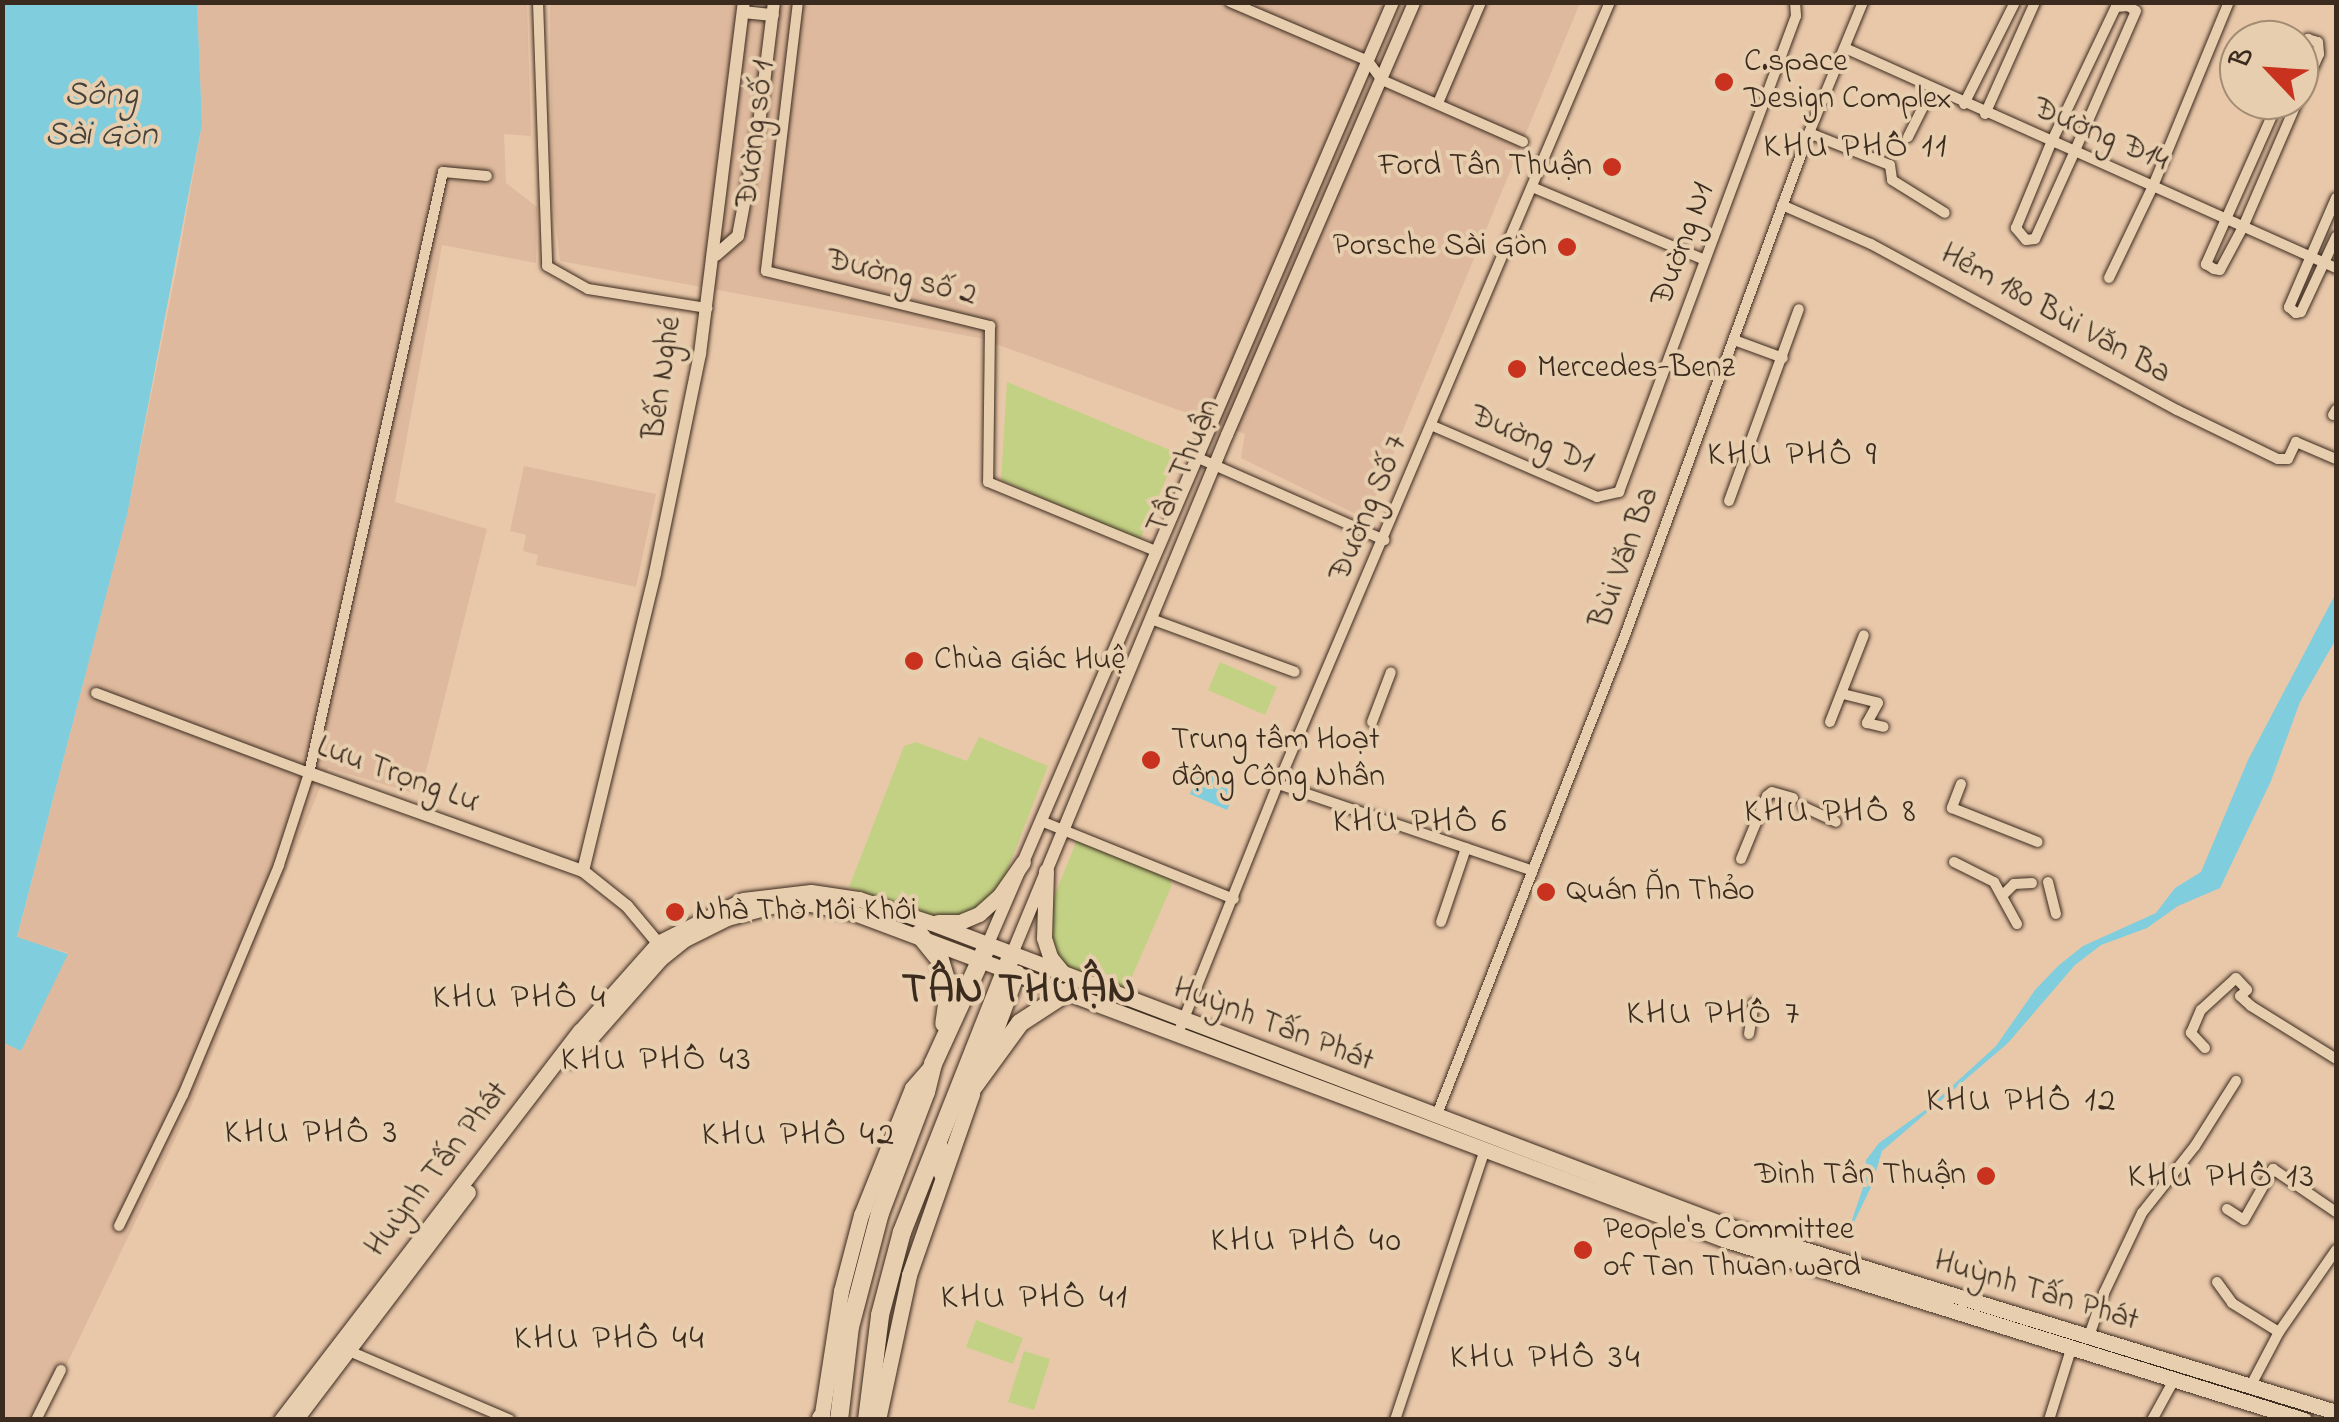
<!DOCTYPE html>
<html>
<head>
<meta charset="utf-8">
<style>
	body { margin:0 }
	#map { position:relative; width:2339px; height:1422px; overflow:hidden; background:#e9c8aa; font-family:"Indie Flower",sans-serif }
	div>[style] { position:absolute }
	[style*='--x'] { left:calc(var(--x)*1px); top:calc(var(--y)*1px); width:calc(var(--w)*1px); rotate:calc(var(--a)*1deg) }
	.built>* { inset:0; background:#deb99d }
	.green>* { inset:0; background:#c3d184 }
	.water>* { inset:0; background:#7fcddd }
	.roads { filter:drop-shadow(0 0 2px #3b2a1e) drop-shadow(0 0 2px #3b2a1e) }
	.minor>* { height:10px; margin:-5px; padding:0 5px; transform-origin:5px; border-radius:5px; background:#e6ceae }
	.tertiary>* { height:12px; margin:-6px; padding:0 6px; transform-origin:6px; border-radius:6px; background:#e6ceae }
	.primary>* { height:15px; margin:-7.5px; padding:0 7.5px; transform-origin:7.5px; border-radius:7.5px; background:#e6ceae }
	.trunk>* { height:18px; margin:-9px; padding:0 9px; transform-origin:9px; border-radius:9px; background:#e6ceae }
	.dots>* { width:28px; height:28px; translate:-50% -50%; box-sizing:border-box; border:5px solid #e6ceae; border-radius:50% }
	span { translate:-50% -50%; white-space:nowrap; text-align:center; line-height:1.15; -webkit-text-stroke:8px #e6ceae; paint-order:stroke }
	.poi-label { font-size:32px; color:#3b2a1e }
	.left { translate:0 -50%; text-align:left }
	.right { translate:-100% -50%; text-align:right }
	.street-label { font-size:32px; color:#3b2a1e }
	.water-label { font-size:35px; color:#45423b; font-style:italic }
	.neighbourhood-label { font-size:35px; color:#3b2a1e; letter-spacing:2.5px }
	.district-label { font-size:42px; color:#3b2a1e; font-weight:700; letter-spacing:2.5px }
	.frame { position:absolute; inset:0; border:5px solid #3b2a1e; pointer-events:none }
	.north { position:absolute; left:2219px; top:20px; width:100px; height:100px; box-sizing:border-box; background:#e6ceae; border:2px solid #a28c74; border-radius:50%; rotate:295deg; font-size:28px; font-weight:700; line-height:40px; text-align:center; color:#3b2a1e }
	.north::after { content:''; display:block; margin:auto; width:35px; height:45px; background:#c8321e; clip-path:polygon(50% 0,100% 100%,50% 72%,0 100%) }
</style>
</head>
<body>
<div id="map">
	<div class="built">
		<div style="clip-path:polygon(197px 3px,527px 3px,531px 136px,504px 134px,506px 183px,537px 207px,536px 263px,442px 245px,395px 502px,487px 529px,420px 795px,328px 768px,192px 1104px,66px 1366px,60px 1363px,28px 1419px,3px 1419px,2px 1042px,21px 1050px,68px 953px,17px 938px,127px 515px,178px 261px,202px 124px)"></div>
		<div style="clip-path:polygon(550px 3px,1580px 3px,1366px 519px,1241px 458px,1245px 434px,979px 338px,560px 261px,552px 193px)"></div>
		<div style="clip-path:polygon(524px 466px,656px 494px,636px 587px,536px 565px,538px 555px,523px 551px,526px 535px,510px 531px)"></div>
	</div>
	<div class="green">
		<div style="clip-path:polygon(1007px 382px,1177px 453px,1140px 540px,1001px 480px)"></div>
		<div style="clip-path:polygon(1220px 662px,1277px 687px,1265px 715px,1208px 690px)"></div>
		<div style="clip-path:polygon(979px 737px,1048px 766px,1003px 881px,985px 901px,966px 915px,931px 917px,849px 887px,904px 746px,916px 742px,967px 761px)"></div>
		<div style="clip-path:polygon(1077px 840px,1171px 877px,1171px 887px,1127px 988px,1062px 967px,1047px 938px,1049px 909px)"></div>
		<div style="clip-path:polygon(976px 1320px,1023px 1338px,1013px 1364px,966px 1347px)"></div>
		<div style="clip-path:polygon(1024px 1351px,1050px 1359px,1034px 1410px,1008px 1402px)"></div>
	</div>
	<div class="water">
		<div style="clip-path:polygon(2px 3px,197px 3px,202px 124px,127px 515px,17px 937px,68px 954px,21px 1051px,2px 1042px)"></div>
		<div style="clip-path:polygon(2336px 593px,2336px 639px,2300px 702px,2271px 781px,2220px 888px,2178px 906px,2147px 928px,2101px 945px,2075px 965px,2008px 1043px,1882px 1151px,1872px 1185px,1844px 1243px,1867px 1176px,1866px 1160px,1879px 1143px,1928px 1108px,1996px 1046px,2035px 990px,2058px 966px,2083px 946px,2156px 913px,2175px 888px,2201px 872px,2248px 760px)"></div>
		<div style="clip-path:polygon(1200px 770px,1238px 786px,1227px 810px,1190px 794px)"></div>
	</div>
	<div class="roads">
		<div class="minor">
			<div style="--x:538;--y:2;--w:264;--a:88"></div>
			<div style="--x:547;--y:266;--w:47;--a:29.3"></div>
			<div style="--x:588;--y:289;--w:121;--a:9.1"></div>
			<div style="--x:798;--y:2;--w:271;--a:96.8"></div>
			<div style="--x:766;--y:271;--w:231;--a:13.8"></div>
			<div style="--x:990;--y:326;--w:156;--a:90.7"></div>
			<div style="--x:988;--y:482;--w:181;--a:22.4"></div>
			<div style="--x:1230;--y:2;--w:150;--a:23.1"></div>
			<div style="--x:1368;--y:61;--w:24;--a:54"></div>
			<div style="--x:1382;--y:80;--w:154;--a:23.7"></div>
			<div style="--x:2128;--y:6;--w:9;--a:32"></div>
			<div style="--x:2136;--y:11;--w:155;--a:113.6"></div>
			<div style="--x:2074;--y:153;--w:94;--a:114.4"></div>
			<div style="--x:2035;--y:239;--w:9;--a:174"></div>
			<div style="--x:2026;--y:240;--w:16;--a:-130"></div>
			<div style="--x:2016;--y:228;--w:92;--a:-67.6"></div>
			<div style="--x:2051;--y:143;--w:151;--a:-64.5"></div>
			<div style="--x:2116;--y:7;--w:12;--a:-5"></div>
			<div style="--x:1845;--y:48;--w:538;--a:24.14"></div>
			<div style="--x:2299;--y:53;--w:17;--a:-57"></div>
			<div style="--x:2308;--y:39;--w:10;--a:17"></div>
			<div style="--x:2318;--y:42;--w:12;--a:85"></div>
			<div style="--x:2319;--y:54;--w:49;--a:114"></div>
			<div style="--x:2279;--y:100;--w:180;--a:114"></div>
			<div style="--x:2206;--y:264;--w:9;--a:32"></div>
			<div style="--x:2214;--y:269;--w:6;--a:9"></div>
			<div style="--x:2220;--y:270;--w:49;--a:-61.9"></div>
			<div style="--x:2243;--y:227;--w:138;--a:-66.6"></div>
			<div style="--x:1438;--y:103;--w:110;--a:-66.9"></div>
			<div style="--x:1964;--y:104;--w:114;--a:-63.4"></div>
			<div style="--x:1985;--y:114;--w:123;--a:-65.9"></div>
			<div style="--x:1809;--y:133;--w:87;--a:21.6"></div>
			<div style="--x:1890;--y:165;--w:15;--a:82"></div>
			<div style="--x:1892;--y:180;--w:62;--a:31.9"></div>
			<div style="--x:1908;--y:137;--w:54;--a:-63.4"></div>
			<div style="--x:1532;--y:187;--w:188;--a:22.9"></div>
			<div style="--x:2336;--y:198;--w:119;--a:113.3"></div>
			<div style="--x:2289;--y:307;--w:9;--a:41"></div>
			<div style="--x:2296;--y:313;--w:5;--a:-11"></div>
			<div style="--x:2301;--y:312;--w:83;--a:-65"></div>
			<div style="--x:1782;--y:205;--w:97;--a:23.7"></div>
			<div style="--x:1871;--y:244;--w:348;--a:28.5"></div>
			<div style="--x:2177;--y:410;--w:112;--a:25.9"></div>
			<div style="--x:2278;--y:459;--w:10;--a:0"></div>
			<div style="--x:2288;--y:459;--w:19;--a:-65"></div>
			<div style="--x:2296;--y:442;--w:43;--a:23"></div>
			<div style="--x:2109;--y:278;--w:102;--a:-64.4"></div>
			<div style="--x:2153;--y:186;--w:199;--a:-67.6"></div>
			<div style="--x:1734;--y:340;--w:52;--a:20.2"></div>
			<div style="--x:2333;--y:415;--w:6;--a:-59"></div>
			<div style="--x:1433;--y:426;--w:179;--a:23.4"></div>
			<div style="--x:1597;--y:497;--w:23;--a:-13"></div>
			<div style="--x:1619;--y:492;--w:508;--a:-69.6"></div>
			<div style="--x:1796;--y:16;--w:14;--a:-94"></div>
			<div style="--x:1196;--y:457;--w:206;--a:23.8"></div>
			<div style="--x:1729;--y:501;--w:204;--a:-70"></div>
			<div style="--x:1151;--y:619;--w:153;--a:20.2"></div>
			<div style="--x:96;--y:693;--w:228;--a:20.6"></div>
			<div style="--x:1843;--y:694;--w:36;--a:14"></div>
			<div style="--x:1878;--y:703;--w:23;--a:119"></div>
			<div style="--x:1867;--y:723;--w:17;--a:13"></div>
			<div style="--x:1372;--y:722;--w:53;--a:-69.2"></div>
			<div style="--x:1830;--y:722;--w:93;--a:-68.7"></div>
			<div style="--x:1278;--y:784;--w:267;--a:18.8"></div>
			<div style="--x:1961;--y:784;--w:26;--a:111"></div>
			<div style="--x:1952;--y:808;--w:92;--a:21.6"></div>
			<div style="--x:1804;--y:807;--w:35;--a:25"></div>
			<div style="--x:1041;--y:821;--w:208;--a:22"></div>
			<div style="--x:1741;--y:859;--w:68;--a:-67.6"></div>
			<div style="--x:1767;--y:796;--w:6;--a:-39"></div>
			<div style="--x:1772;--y:792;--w:22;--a:16"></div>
			<div style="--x:1954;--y:862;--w:45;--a:26.6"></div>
			<div style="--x:1994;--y:882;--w:48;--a:61.3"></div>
			<div style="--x:2048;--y:882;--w:33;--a:76"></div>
			<div style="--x:2004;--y:894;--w:14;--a:-45"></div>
			<div style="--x:2014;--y:884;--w:18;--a:-3"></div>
			<div style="--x:1441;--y:922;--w:78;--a:-71.3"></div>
			<div style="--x:1749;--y:1034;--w:31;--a:-81"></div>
			<div style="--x:1177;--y:1036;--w:271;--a:-68.2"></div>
			<div style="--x:1278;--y:784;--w:850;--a:-67"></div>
			<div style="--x:2205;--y:1048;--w:21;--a:-133"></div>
			<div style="--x:2191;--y:1033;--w:25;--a:-67"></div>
			<div style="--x:2201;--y:1010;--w:47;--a:-42.4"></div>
			<div style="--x:2236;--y:978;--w:16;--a:47"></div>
			<div style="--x:2247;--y:990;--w:9;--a:139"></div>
			<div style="--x:2240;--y:996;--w:15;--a:42"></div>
			<div style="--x:2251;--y:1006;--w:100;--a:31.9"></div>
			<div style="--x:1436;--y:1117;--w:515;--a:-68.57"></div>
			<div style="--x:1624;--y:638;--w:538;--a:-69.88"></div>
			<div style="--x:1809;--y:133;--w:142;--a:-67.6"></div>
			<div style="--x:2227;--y:1209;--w:20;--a:33"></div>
			<div style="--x:2244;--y:1220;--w:59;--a:-60.4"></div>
			<div style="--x:2273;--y:1169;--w:76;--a:34.3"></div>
			<div style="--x:119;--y:1226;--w:146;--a:-64"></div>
			<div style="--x:183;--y:1095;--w:249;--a:-67.3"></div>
			<div style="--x:279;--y:865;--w:97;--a:-71.9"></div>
			<div style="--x:309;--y:773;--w:616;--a:-77.43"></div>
			<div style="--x:443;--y:172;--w:44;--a:5.2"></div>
			<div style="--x:2217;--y:1282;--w:26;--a:54"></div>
			<div style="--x:2232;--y:1303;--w:55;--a:31.7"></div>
			<div style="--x:2089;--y:1336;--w:46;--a:-70.8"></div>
			<div style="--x:2104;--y:1293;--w:89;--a:-64.6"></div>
			<div style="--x:2142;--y:1213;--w:85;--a:-51.7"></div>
			<div style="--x:2195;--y:1146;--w:77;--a:-57.8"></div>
			<div style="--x:347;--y:1350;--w:177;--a:23.2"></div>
			<div style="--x:2250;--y:1387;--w:62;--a:-62.2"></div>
			<div style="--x:2279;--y:1332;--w:100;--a:-55.2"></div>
			<div style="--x:36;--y:1420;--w:56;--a:-63.4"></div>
			<div style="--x:1395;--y:1420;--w:285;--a:-71.6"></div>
			<div style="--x:2049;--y:1420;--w:77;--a:-72.7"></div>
			<div style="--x:2152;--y:1420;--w:46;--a:-61.2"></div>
		</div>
		<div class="tertiary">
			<div style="--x:743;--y:12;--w:30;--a:6"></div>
			<div style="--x:716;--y:255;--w:29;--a:-41"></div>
			<div style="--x:738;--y:236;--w:114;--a:-79.4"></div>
			<div style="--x:759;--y:124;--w:123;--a:-83"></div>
			<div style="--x:309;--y:773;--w:291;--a:19.7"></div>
			<div style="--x:583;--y:871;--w:56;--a:38.5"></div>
			<div style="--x:627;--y:906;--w:48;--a:50"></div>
			<div style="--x:583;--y:871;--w:307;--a:-76.4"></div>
			<div style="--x:655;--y:573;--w:224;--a:-78.4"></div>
			<div style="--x:700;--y:354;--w:355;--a:-82.9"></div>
			<div style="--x:987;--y:946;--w:1028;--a:-66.73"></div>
			<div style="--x:1012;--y:954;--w:562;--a:-67.5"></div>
			<div style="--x:1227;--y:435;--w:472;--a:-66.6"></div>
		</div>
		<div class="primary">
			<div style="--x:1046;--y:871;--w:67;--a:91.7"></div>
			<div style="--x:1044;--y:938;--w:20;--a:72"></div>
			<div style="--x:1050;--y:957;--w:19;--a:51"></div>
			<div style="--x:938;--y:922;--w:22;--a:0"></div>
			<div style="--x:960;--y:922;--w:21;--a:-23"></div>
			<div style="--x:979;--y:914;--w:28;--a:-42"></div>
			<div style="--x:1000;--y:895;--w:40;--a:-55.1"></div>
			<div style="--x:571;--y:1060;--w:135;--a:-48.6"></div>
			<div style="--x:660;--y:959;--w:32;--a:-39"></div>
			<div style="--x:685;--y:939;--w:47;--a:-26.6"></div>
			<div style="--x:727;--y:918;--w:54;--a:-15.1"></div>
			<div style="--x:779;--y:904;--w:31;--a:0"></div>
			<div style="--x:810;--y:904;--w:45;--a:11.6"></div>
			<div style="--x:854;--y:913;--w:928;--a:20.56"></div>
			<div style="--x:1723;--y:1239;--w:609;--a:17.3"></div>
			<div style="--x:980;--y:1073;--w:107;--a:-69.7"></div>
			<div style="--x:281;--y:1420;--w:491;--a:-52.5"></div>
			<div style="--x:580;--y:1031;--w:118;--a:-48.4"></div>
			<div style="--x:658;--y:943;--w:95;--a:-26.8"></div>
			<div style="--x:743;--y:900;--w:68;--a:-6.7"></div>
			<div style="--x:811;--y:892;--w:49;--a:8.3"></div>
			<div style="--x:859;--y:899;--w:77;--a:18.2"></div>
			<div style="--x:932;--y:923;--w:852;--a:20.84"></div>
			<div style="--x:1728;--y:1226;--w:636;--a:17.01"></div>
			<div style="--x:295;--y:1420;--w:286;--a:-52.8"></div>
			<div style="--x:821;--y:1420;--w:131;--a:-81.2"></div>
			<div style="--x:841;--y:1291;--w:79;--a:-75.3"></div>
			<div style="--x:861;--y:1215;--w:137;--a:-68.1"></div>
			<div style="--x:912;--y:1088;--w:32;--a:-49"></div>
			<div style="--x:878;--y:1420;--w:148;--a:-77.9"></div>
			<div style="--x:909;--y:1275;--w:192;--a:-70.8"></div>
		</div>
		<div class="trunk">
			<div style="--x:919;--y:934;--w:33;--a:51"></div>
			<div style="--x:940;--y:960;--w:31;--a:73"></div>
			<div style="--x:949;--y:990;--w:34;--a:98"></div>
			<div style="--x:961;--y:1104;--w:100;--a:-53.9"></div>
			<div style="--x:1020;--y:1023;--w:59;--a:-33.1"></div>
			<div style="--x:938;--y:1144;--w:30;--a:81"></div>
			<div style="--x:821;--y:1418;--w:2;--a:63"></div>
			<div style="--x:839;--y:1420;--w:94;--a:-83.3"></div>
			<div style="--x:850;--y:1327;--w:118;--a:-75.3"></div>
			<div style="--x:880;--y:1213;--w:129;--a:-69.2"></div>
			<div style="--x:926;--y:1092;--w:29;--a:-76"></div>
			<div style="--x:933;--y:1064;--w:130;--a:-65.4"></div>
			<div style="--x:867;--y:1420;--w:106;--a:-82.9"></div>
			<div style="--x:880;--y:1315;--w:86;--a:-75.2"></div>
			<div style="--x:902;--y:1232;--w:299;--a:-68.4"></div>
		</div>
	</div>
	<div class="dots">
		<div style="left:1724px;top:82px;background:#c8321e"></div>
		<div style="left:1612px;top:167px;background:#c8321e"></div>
		<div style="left:1567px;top:247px;background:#c8321e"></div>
		<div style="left:1517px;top:369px;background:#c8321e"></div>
		<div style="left:914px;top:661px;background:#c8321e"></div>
		<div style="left:1151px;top:760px;background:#c8321e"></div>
		<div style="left:1546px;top:892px;background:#c8321e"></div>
		<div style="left:675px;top:912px;background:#c8321e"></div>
		<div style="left:1986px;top:1176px;background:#c8321e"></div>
		<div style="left:1583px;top:1250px;background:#c8321e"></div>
	</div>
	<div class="poi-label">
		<span class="left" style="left:1744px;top:82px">C.space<br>Design Complex</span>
		<span class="right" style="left:1592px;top:167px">Ford Tân Thuận</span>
		<span class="right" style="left:1547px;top:247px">Porsche Sài Gòn</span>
		<span class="left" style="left:1537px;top:369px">Mercedes-Benz</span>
		<span class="left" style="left:934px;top:661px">Chùa Giác Huệ</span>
		<span class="left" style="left:1171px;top:760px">Trung tâm Hoạt<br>động Công Nhân</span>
		<span class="left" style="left:1566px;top:892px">Quán Ăn Thảo</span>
		<span class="left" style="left:695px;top:912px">Nhà Thờ Môi Khôi</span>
		<span class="right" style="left:1966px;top:1176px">Đình Tân Thuận</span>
		<span class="left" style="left:1603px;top:1250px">People's Committee<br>of Tan Thuan ward</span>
	</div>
	<div class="street-label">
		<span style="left:757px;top:134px;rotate:-83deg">Đường số 1</span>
		<span style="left:2100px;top:136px;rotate:23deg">Đường Đ14</span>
		<span style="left:1684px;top:245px;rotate:-70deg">Đường N1</span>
		<span style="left:901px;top:279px;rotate:14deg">Đường số 2</span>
		<span style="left:2055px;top:315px;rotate:29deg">Hẻm 180 Bùi Văn Ba</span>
		<span style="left:664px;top:378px;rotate:-82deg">Bến Nghé</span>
		<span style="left:1531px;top:441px;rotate:23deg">Đường D1</span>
		<span style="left:1185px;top:467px;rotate:-67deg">Tân Thuận</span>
		<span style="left:1370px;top:509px;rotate:-67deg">Đường Số 7</span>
		<span style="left:1626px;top:558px;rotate:-70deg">Bùi Văn Ba</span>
		<span style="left:397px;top:776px;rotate:20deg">Lưu Trọng Lư</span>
		<span style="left:1273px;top:1026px;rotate:21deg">Huỳnh Tấn Phát</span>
		<span style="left:438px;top:1170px;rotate:-52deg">Huỳnh Tấn Phát</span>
		<span style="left:2036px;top:1292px;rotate:17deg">Huỳnh Tấn Phát</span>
	</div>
	<div class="water-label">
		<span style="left:101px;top:116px">Sông<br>Sài Gòn</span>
	</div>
	<div class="neighbourhood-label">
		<span style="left:1856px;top:148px">KHU PHỐ 11</span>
		<span style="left:1793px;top:456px">KHU PHỐ 9</span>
		<span style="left:1831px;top:813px">KHU PHỐ 8</span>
		<span style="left:1421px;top:823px">KHU PHỐ 6</span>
		<span style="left:520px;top:999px">KHU PHỐ 4</span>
		<span style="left:1714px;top:1015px">KHU PHỐ 7</span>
		<span style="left:657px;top:1061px">KHU PHỐ 43</span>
		<span style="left:2022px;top:1102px">KHU PHỐ 12</span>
		<span style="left:312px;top:1134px">KHU PHỐ 3</span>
		<span style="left:799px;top:1136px">KHU PHỐ 42</span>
		<span style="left:2222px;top:1178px">KHU PHỐ 13</span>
		<span style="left:1307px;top:1242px">KHU PHỐ 40</span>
		<span style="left:1035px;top:1299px">KHU PHỐ 41</span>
		<span style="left:610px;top:1340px">KHU PHỐ 44</span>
		<span style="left:1546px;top:1359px">KHU PHỐ 34</span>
	</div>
	<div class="district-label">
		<span style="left:1020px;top:991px">TÂN THUẬN</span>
	</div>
	<div class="frame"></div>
	<div class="north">B</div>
</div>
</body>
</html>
